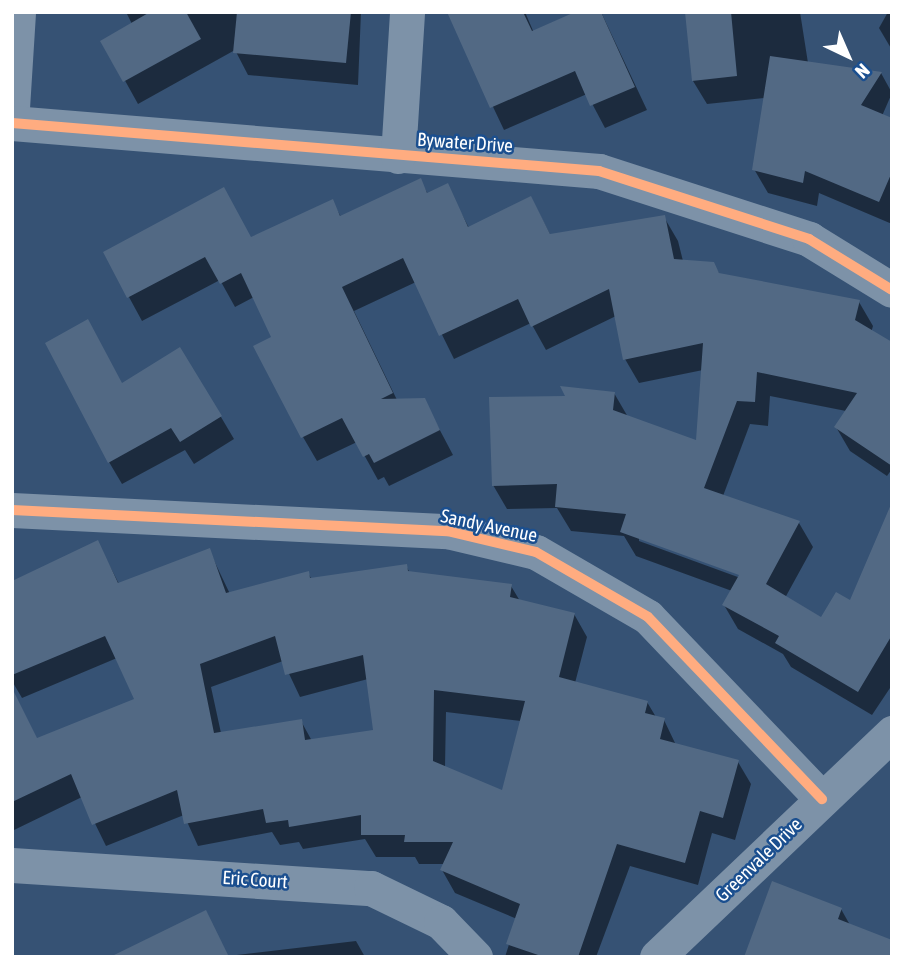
<!DOCTYPE html>
<html>
<head>
<meta charset="utf-8">
<style>
	body { margin:0 }
	#map { position:relative; width:904px; height:969px; overflow:hidden; background:#365274; font-family:"Asap Condensed",sans-serif }
	div>[style] { position:absolute }
	[style*='--x'] { left:calc(var(--x)*1px); top:calc(var(--y)*1px); width:calc(var(--w)*1px); rotate:calc(var(--a)*1deg) }
	.shadow>* { inset:0; background:#0007 }
	.building>* { inset:0; background:#526984 }
	.minor>* { height:35px; margin:-17.5px; padding:0 17.5px; transform-origin:17.5px; border-radius:17.5px; background:#7d92a8 }
	.cycleway>* { height:10px; margin:-5px; padding:0 5px; transform-origin:5px; border-radius:5px; background:#ffac80 }
	span { translate:-50% -50%; white-space:nowrap; text-align:center; line-height:1.15; -webkit-text-stroke:5px #1b4f8f; paint-order:stroke }
	.street-label { font-size:19px; color:#fff }
	.frame { position:absolute; inset:0; border:14px solid #fff; pointer-events:none }
	.north { position:absolute; left:813px; top:21px; width:70px; height:70px; -webkit-text-stroke:5px #1b4f8f; paint-order:stroke; rotate:136deg; font-size:19px; font-weight:700; line-height:28px; text-align:center; color:#fff }
	.north::after { content:''; display:block; margin:auto; width:24px; height:32px; background:#fff; clip-path:polygon(50% 0,100% 100%,50% 72%,0 100%) }
</style>
</head>
<body>
<div id="map">
	<div class="shadow">
		<div style="clip-path:polygon(126px 12px,361px 12px,358px 85px,248px 75px,235px 50px,138px 104px,103px 41px,132px 24px)"></div>
		<div style="clip-path:polygon(448px 12px,525px 12px,534px 33px,601px 12px,647px 110px,605px 128px,587px 94px,504px 130px)"></div>
		<div style="clip-path:polygon(686px 12px,800px 12px,808px 63px,881px 73px,892px 93px,882px 116px,892px 120px,892px 224px,819px 193px,817px 206px,768px 193px,754px 169px,765px 98px,707px 104px,693px 81px)"></div>
		<div style="clip-path:polygon(888px 12px,892px 12px,892px 50px,879px 28px)"></div>
		<div style="clip-path:polygon(evenodd,420px 181px,428px 194px,447px 186px,469px 228px,531px 198px,551px 236px,664px 217px,678px 241px,683px 261px,713px 263px,720px 275px,859px 302px,873px 326px,871px 333px,892px 347px,892px 469px,887px 476px,850px 451px,836px 427px,846px 411px,770px 396px,768px 426px,750px 424px,723px 496px,799px 523px,813px 547px,785px 598px,821px 619px,851px 602px,892px 536px,892px 685px,872px 715px,791px 667px,783px 654px,738px 629px,724px 605px,732px 591px,636px 556px,624px 536px,571px 531px,557px 508px,507px 509px,493px 485px,567px 398px,614px 393px,628px 417px,698px 443px,703px 370px,639px 383px,625px 359px,616px 316px,546px 350px,531px 323px,454px 359px,416px 282px,354px 311px,397px 400px,424px 400px,453px 455px,389px 486px,384px 477px,378px 480px,357px 442px,317px 461px,303px 437px,273px 338px,254px 297px,235px 307px,220px 280px,142px 321px,105px 253px,251px 239px,332px 201px,341px 217px,420px 181px,639px 537px,747px 577px,746px 580px,639px 541px,639px 537px)"></div>
		<div style="clip-path:polygon(122px 385px,221px 417px,234px 439px,194px 464px,185px 450px,122px 484px,109px 462px)"></div>
		<div style="clip-path:polygon(evenodd,98px 543px,119px 584px,209px 550px,230px 594px,308px 573px,312px 580px,406px 566px,410px 573px,511px 586px,520px 601px,574px 614px,587px 637px,575px 683px,647px 702px,656px 717px,664px 720px,676px 745px,738px 762px,751px 784px,735px 840px,712px 833px,698px 885px,630px 866px,596px 957px,505px 957px,517px 919px,455px 893px,442px 870px,445px 864px,419px 864px,415px 857px,376px 857px,365px 839px,303px 849px,299px 842px,280px 845px,272px 832px,198px 846px,184px 815px,106px 846px,82px 797px,12px 831px,12px 710px,37px 739px,136px 700px,117px 658px,22px 698px,12px 681px,12px 583px,98px 543px,283px 661px,300px 697px,368px 679px,375px 731px,312px 741px,301px 721px,221px 733px,211px 687px,283px 661px,98px 543px,446px 712px,521px 721px,503px 792px,445px 768px,446px 712px)"></div>
		<div style="clip-path:polygon(841px 909px,850px 925px,746px 957px)"></div>
		<div style="clip-path:polygon(356px 941px,365px 957px,203px 957px,228px 956px)"></div>
	</div>
	<div class="building">
		<div style="clip-path:polygon(150px 12px,186px 12px,201px 39px,123px 82px,100px 41px)"></div>
		<div style="clip-path:polygon(237px 12px,351px 12px,346px 63px,233px 53px)"></div>
		<div style="clip-path:polygon(447px 12px,523px 12px,532px 31px,575px 12px,601px 12px,635px 87px,590px 106px,575px 71px,490px 108px)"></div>
		<div style="clip-path:polygon(685px 12px,731px 12px,737px 76px,692px 81px)"></div>
		<div style="clip-path:polygon(770px 56px,882px 72px,861px 105px,892px 118px,892px 172px,879px 202px,805px 171px,803px 183px,752px 170px)"></div>
		<div style="clip-path:polygon(421px 178px,427px 193px,448px 183px,468px 227px,531px 196px,550px 234px,665px 215px,674px 259px,714px 262px,719px 273px,860px 300px,855px 320px,892px 342px,892px 466px,834px 427px,857px 393px,757px 372px,755px 402px,737px 401px,704px 488px,800px 521px,766px 584px,821px 617px,836px 592px,850px 600px,892px 502px,892px 635px,858px 692px,775px 643px,779px 636px,722px 605px,739px 575px,620px 532px,626px 514px,555px 507px,557px 484px,492px 486px,489px 397px,565px 396px,560px 386px,615px 392px,613px 410px,696px 440px,703px 343px,623px 360px,609px 289px,531px 327px,518px 299px,439px 336px,403px 258px,342px 287px,393px 393px,381px 399px,425px 398px,440px 430px,374px 463px,369px 454px,363px 457px,342px 418px,301px 438px,253px 346px,271px 337px,241px 273px,220px 284px,205px 257px,127px 298px,103px 252px,224px 187px,251px 237px,333px 199px,340px 216px)"></div>
		<div style="clip-path:polygon(88px 319px,122px 383px,180px 347px,222px 416px,180px 442px,171px 428px,108px 463px,45px 343px)"></div>
		<div style="clip-path:polygon(evenodd,98px 540px,118px 583px,210px 548px,226px 593px,309px 571px,310px 578px,407px 564px,408px 571px,512px 584px,510px 597px,575px 613px,559px 677px,648px 701px,645px 713px,665px 718px,660px 739px,739px 760px,723px 818px,700px 811px,685px 863px,617px 844px,578px 957px,544px 957px,506px 944px,520px 904px,440px 870px,453px 842px,404px 842px,405px 835px,361px 835px,361px 815px,289px 827px,288px 820px,266px 823px,263px 809px,184px 824px,177px 790px,92px 825px,71px 774px,12px 802px,12px 688px,37px 738px,134px 699px,105px 636px,12px 675px,12px 581px,98px 540px,275px 636px,285px 675px,363px 655px,373px 730px,305px 740px,302px 719px,214px 733px,200px 664px,275px 636px,98px 540px,434px 690px,525px 701px,502px 790px,433px 761px,434px 690px)"></div>
		<div style="clip-path:polygon(772px 881px,842px 908px,838px 919px,892px 940px,892px 957px,744px 957px)"></div>
		<div style="clip-path:polygon(206px 910px,229px 957px,110px 957px)"></div>
	</div>
	<div class="minor">
		<div style="--x:12;--y:108;--w:96;--a:-86.4"></div>
		<div style="--x:12;--y:123;--w:589;--a:4.67"></div>
		<div style="--x:599;--y:171;--w:221;--a:17.9"></div>
		<div style="--x:809;--y:239;--w:97;--a:31.6"></div>
		<div style="--x:398;--y:156;--w:144;--a:-86.4"></div>
		<div style="--x:12;--y:510;--w:436;--a:2.8"></div>
		<div style="--x:447;--y:531;--w:91;--a:13.3"></div>
		<div style="--x:536;--y:552;--w:129;--a:30.1"></div>
		<div style="--x:648;--y:617;--w:252;--a:46.3"></div>
		<div style="--x:12;--y:865;--w:360;--a:3.7"></div>
		<div style="--x:371;--y:888;--w:78;--a:25.9"></div>
		<div style="--x:441;--y:922;--w:49;--a:45.8"></div>
		<div style="--x:657;--y:957;--w:325;--a:-43.6"></div>
	</div>
	<div class="cycleway">
		<div style="--x:12;--y:123;--w:589;--a:4.67"></div>
		<div style="--x:599;--y:171;--w:221;--a:17.9"></div>
		<div style="--x:809;--y:239;--w:97;--a:31.6"></div>
		<div style="--x:12;--y:510;--w:436;--a:2.8"></div>
		<div style="--x:447;--y:531;--w:91;--a:13.3"></div>
		<div style="--x:536;--y:552;--w:129;--a:30.1"></div>
		<div style="--x:648;--y:617;--w:252;--a:46.3"></div>
	</div>
	<div class="street-label">
		<span style="left:465px;top:143px;rotate:4deg">Bywater Drive</span>
		<span style="left:489px;top:526px;rotate:12deg">Sandy Avenue</span>
		<span style="left:759px;top:860px;rotate:-44deg">Greenvale Drive</span>
		<span style="left:255px;top:880px;rotate:4deg">Eric Court</span>
	</div>
	<div class="frame"></div>
	<div class="north">N</div>
</div>
</body>
</html>
